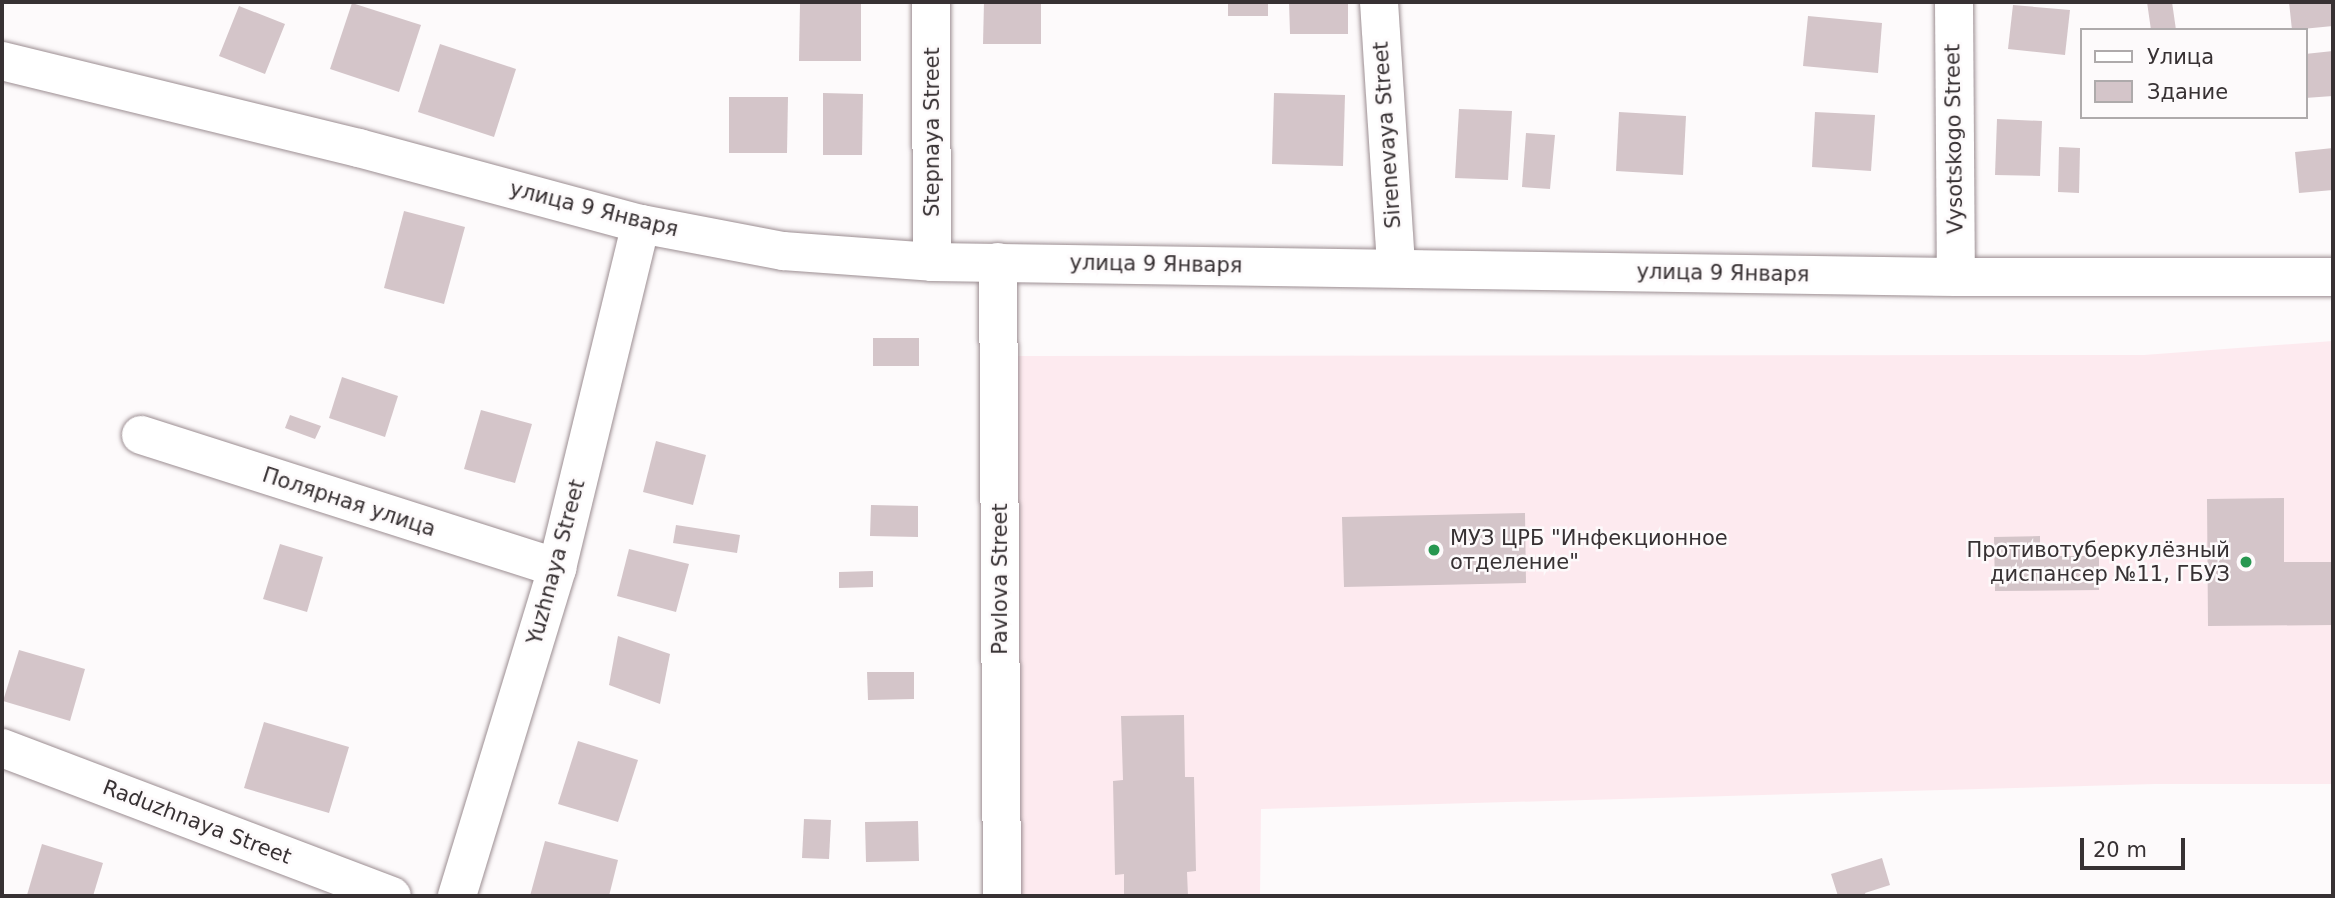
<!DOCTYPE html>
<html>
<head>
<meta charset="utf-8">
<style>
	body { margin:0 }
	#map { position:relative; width:2335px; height:898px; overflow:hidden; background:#fdfafb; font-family:"DejaVu Sans",sans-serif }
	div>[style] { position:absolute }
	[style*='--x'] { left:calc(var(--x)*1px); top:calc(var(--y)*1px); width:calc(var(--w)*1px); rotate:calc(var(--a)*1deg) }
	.built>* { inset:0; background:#fdeaef }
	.building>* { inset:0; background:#d4c5c9 }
	.roads { filter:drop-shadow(0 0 2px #9c8e92) drop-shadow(0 0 2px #9c8e92) }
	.street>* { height:38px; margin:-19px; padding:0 19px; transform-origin:19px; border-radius:19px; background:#fff }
	.dots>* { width:19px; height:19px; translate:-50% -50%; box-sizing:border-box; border:4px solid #fdfafb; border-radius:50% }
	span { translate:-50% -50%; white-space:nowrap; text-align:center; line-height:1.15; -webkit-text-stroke:5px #fdfafb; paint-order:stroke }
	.street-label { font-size:21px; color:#373133 }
	.poi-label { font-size:21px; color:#373133 }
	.left { translate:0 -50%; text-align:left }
	.right { translate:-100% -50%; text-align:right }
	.frame { position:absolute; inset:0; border:4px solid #373133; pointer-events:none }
	.legend { position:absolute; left:2080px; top:28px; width:228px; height:91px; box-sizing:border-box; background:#fdfafb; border:2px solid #aeaaab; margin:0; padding:9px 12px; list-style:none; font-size:21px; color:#373133 }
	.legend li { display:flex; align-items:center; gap:14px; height:35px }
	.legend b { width:35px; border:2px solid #aeaaab }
	.scale { position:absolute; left:2080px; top:838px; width:105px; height:32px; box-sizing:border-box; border:4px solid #373133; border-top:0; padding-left:9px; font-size:21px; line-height:24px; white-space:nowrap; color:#373133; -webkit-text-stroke:5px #fdfafb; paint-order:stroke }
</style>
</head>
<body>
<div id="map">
	<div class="built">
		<div style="clip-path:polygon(2333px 341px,2333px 784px,2155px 784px,1261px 809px,1260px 896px,1021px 896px,1016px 356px,2144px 355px)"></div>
	</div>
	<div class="building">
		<div style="clip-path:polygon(984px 2px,1041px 2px,1041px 44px,983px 44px)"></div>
		<div style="clip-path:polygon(1228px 2px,1268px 2px,1268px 16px,1228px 16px)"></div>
		<div style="clip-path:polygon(1289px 2px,1348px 2px,1348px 34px,1290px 34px)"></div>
		<div style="clip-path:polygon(2147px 2px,2172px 2px,2176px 30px,2151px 30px)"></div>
		<div style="clip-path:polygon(2289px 2px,2333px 2px,2333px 26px,2292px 30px)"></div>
		<div style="clip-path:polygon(352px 3px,421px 25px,399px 92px,330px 69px)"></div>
		<div style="clip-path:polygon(800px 3px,861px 3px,861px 61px,799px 61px)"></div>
		<div style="clip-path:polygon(2013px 5px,2070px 10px,2065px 55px,2008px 49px)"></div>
		<div style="clip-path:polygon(239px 6px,285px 24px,265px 74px,219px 56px)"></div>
		<div style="clip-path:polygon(1808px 16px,1882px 23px,1878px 73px,1803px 66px)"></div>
		<div style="clip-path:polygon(440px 44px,516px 69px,494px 137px,418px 112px)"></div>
		<div style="clip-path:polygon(2333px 51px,2333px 96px,2305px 98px,2305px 54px)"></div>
		<div style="clip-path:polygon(823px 93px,863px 94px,862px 155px,823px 155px)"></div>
		<div style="clip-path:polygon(1274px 93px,1345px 95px,1343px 166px,1272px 164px)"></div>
		<div style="clip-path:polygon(729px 97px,788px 97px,787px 153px,729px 153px)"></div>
		<div style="clip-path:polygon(1459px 109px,1512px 111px,1508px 180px,1455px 178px)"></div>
		<div style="clip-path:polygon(1619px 112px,1686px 116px,1683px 175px,1616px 171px)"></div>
		<div style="clip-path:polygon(1815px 112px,1875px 115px,1871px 171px,1812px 167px)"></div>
		<div style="clip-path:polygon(1997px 119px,2042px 121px,2040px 176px,1995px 175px)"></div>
		<div style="clip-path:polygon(1526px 133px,1555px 135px,1550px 189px,1522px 187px)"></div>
		<div style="clip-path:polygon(2059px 147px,2080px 148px,2079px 193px,2058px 192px)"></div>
		<div style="clip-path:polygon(2333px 148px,2333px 190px,2299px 193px,2295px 152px)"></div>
		<div style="clip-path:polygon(404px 211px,465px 227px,444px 304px,384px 288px)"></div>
		<div style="clip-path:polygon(873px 338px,919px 338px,919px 366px,873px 366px)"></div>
		<div style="clip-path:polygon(342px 377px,398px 396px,385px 437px,329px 418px)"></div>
		<div style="clip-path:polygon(481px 410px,532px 424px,515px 483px,464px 469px)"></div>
		<div style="clip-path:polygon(290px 415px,321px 426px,315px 439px,285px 428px)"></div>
		<div style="clip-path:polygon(656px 441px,706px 455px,693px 505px,643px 492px)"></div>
		<div style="clip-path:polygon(2284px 498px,2284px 562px,2333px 562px,2333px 625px,2208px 626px,2207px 499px)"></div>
		<div style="clip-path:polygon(871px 505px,918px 506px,918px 537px,870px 536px)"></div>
		<div style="clip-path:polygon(1525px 513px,1526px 583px,1344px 587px,1342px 517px)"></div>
		<div style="clip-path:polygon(676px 525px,740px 535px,737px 553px,673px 543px)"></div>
		<div style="clip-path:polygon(2040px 536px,2040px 556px,2099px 556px,2099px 590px,1995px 591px,1994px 537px)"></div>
		<div style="clip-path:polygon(280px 544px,323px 557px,307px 612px,263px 599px)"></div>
		<div style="clip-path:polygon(629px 549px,689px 564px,676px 612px,617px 596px)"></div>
		<div style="clip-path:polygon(873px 571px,873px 587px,839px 588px,839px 572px)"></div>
		<div style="clip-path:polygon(618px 636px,670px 654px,660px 704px,609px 685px)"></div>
		<div style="clip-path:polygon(19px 650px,85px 669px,70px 721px,3px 701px)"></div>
		<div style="clip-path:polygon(867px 672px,914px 672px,914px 699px,868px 700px)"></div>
		<div style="clip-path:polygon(1184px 715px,1185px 777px,1194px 777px,1196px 871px,1187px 872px,1188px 896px,1124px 896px,1124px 874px,1115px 875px,1113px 781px,1123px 780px,1121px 716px)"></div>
		<div style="clip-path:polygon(264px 722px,349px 747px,329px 813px,244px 788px)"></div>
		<div style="clip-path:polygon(578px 741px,638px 760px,618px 822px,558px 804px)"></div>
		<div style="clip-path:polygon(804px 819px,831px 820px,829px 859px,802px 858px)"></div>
		<div style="clip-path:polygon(918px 821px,919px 861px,866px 862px,865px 822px)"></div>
		<div style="clip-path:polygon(545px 841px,618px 860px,609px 896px,530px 896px)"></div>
		<div style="clip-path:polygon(42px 844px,103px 863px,93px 896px,27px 895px)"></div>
		<div style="clip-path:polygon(1882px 858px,1890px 885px,1865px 893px,1866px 896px,1838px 896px,1831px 874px)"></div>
	</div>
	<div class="roads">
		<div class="street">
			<div style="--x:931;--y:2;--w:260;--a:89.8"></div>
			<div style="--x:1379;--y:2;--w:266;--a:86.3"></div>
			<div style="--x:1954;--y:2;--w:275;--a:89.6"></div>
			<div style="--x:2;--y:61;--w:367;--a:13.7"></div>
			<div style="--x:359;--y:148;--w:292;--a:15.1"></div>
			<div style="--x:641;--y:224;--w:145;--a:10.8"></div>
			<div style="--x:783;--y:251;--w:149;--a:4.2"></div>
			<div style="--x:932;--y:262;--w:1024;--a:0.84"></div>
			<div style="--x:1956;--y:277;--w:377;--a:0"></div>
			<div style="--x:998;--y:262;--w:634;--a:89.64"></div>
			<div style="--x:141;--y:435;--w:437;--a:17.7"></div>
			<div style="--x:2;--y:748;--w:417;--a:20.8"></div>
			<div style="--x:457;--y:896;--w:343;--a:-73"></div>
			<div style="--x:557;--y:568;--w:354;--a:-76.3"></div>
		</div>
	</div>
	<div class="dots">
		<div style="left:1434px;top:550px;background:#279750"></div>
		<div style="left:2246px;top:562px;background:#279750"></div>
	</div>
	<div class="street-label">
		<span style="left:932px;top:132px;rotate:-90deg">Stepnaya Street</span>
		<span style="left:1387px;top:135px;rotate:-94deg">Sirenevaya Street</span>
		<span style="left:1954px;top:139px;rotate:-91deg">Vysotskogo Street</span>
		<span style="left:594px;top:209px;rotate:14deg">улица 9 Января</span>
		<span style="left:1156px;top:264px;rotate:1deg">улица 9 Января</span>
		<span style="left:1723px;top:273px;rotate:1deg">улица 9 Января</span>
		<span style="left:349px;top:502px;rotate:18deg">Полярная улица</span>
		<span style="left:556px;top:562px;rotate:-75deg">Yuzhnaya Street</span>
		<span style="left:1000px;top:579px;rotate:-90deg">Pavlova Street</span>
		<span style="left:197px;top:822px;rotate:21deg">Raduzhnaya Street</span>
	</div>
	<div class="poi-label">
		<span class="left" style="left:1450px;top:550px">МУЗ ЦРБ "Инфекционное<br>отделение"</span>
		<span class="right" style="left:2230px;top:562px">Противотуберкулёзный<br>диспансер №11, ГБУЗ</span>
	</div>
	<div class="frame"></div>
	<ul class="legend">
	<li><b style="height:9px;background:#fff"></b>Улица</li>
	<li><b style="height:19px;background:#d4c5c9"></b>Здание</li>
	</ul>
	<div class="scale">20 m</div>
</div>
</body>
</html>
